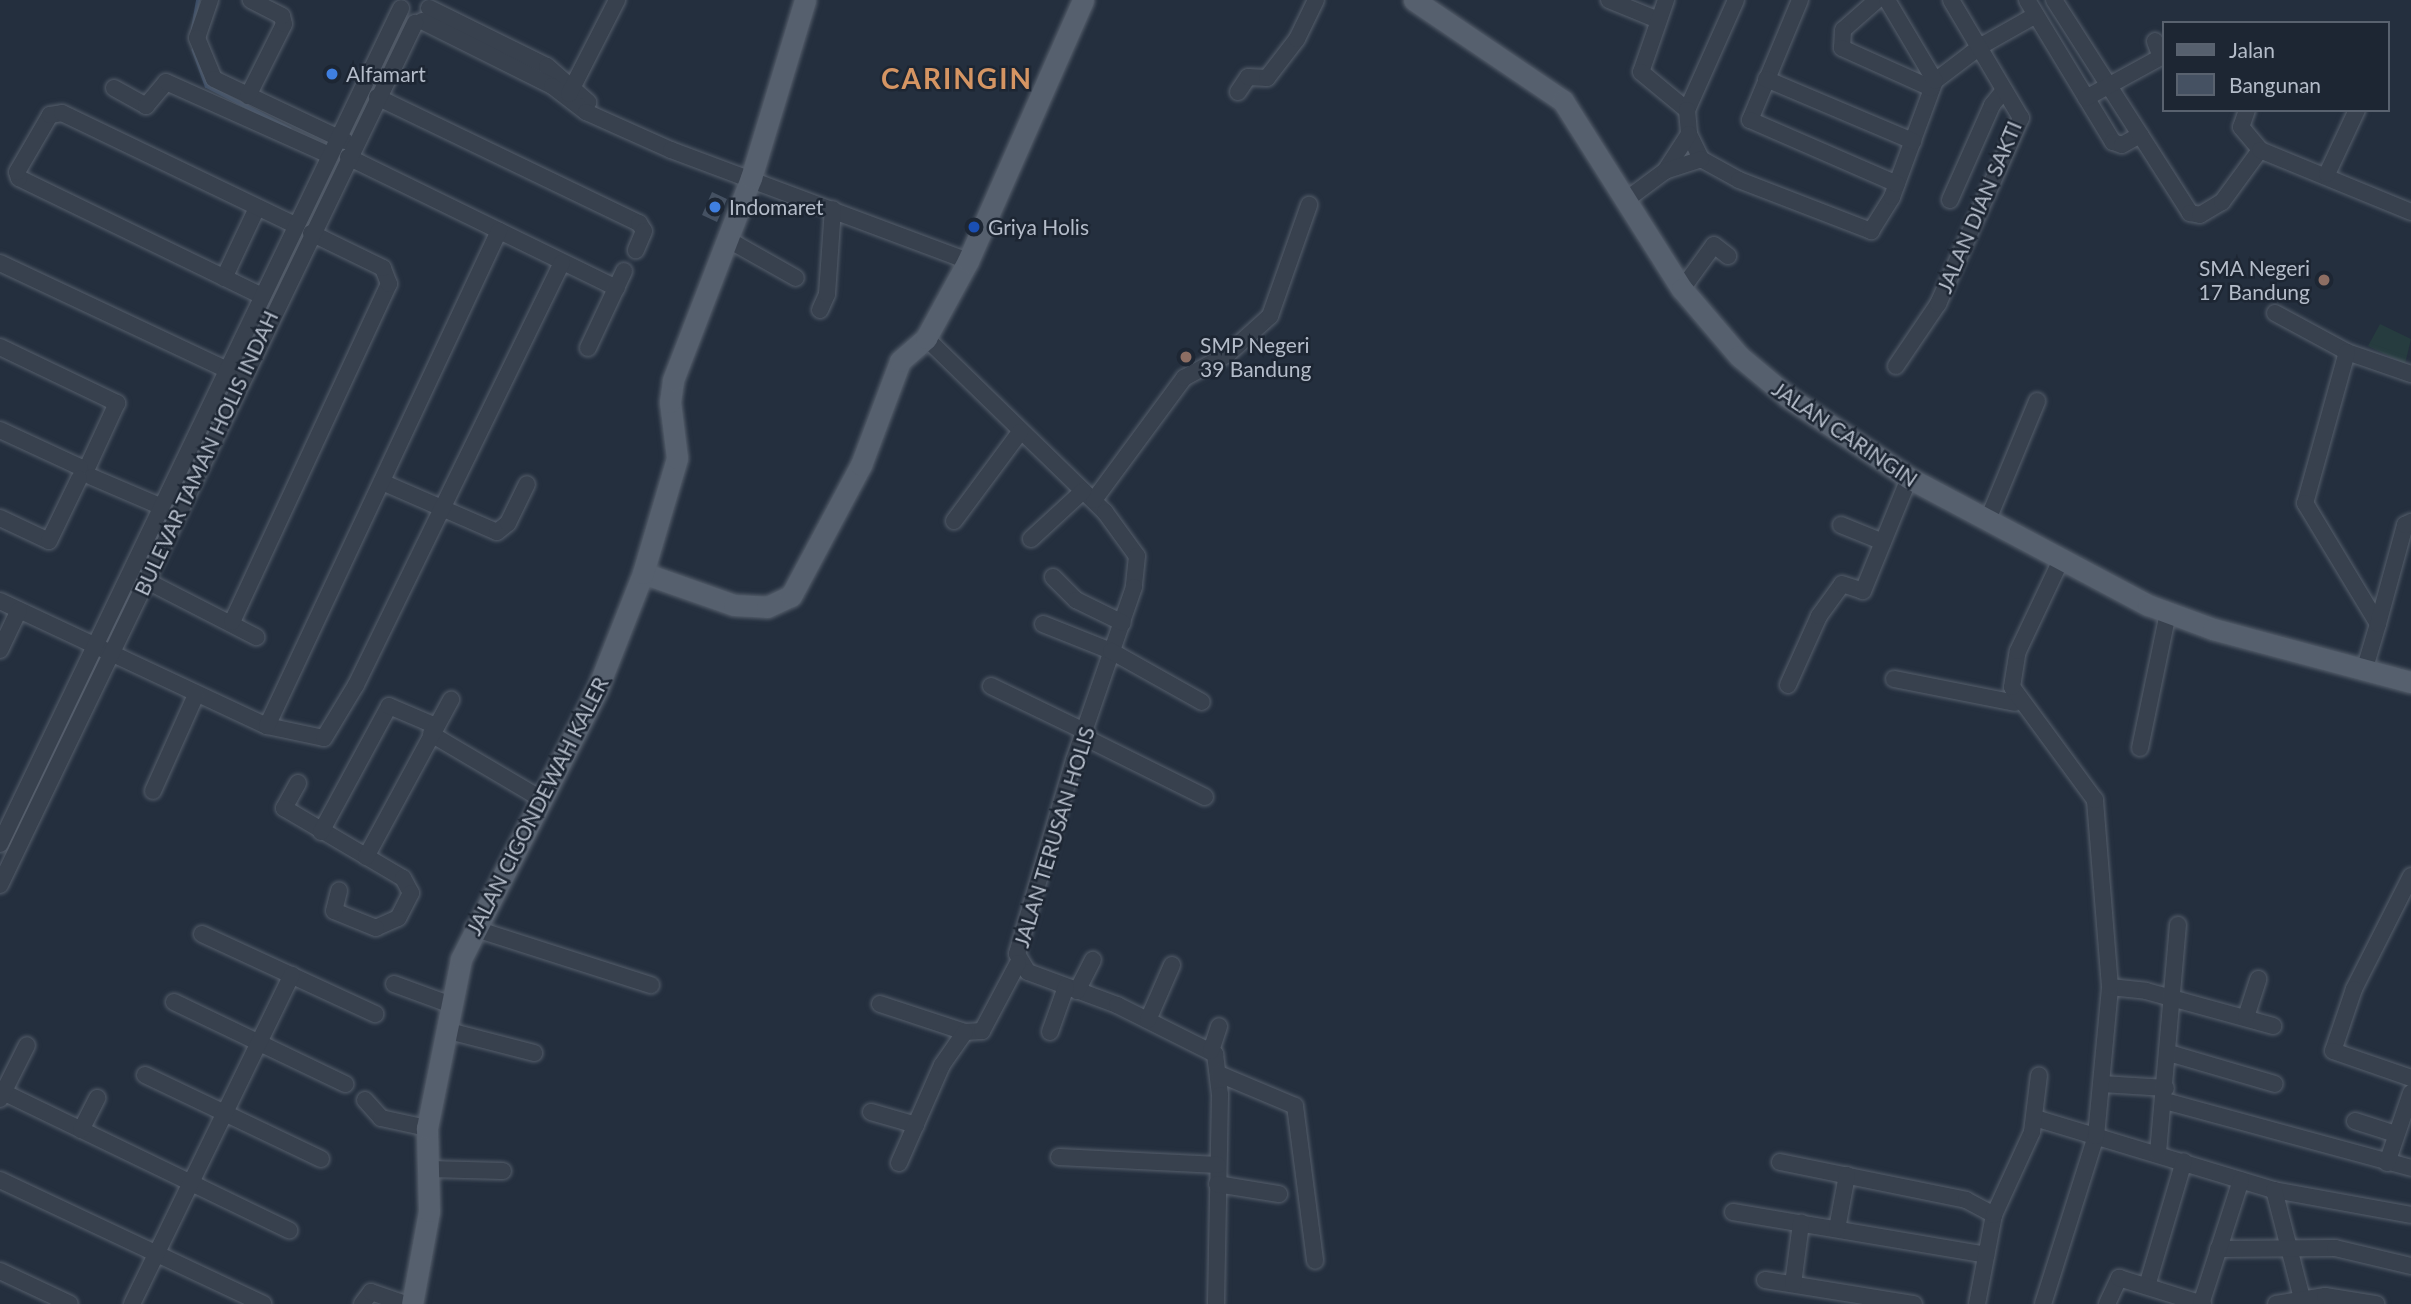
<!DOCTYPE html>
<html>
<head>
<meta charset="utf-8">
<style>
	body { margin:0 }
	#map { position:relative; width:2411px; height:1304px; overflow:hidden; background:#242f3e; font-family:Lato,sans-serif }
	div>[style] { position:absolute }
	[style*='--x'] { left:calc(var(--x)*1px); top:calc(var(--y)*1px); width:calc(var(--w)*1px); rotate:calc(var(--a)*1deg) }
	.green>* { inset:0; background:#263c3f }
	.stream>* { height:3.5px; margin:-1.75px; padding:0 1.75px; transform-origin:1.75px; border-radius:1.75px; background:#394c67 }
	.building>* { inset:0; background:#455162 }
	.roads { filter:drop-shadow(0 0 2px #565f6c) drop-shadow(0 0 2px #565f6c) }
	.minor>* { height:16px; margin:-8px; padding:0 8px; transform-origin:8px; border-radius:8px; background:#38414e }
	.major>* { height:21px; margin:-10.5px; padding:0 10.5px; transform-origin:10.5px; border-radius:10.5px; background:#56606e }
	.dots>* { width:19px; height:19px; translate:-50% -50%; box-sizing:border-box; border:4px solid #1d2633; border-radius:50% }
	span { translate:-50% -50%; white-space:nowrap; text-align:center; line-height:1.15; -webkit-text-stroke:5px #1d2633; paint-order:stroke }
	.poi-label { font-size:21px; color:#b4bcc9 }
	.left { translate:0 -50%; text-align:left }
	.right { translate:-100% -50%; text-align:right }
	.street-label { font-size:21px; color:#b4bcc9 }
	.district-label { font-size:28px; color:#d59563; font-weight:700; letter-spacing:2px }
	.legend { position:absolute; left:2162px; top:21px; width:228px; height:91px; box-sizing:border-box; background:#1d2633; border:2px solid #59626f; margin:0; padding:9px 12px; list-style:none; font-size:21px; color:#b4bcc9 }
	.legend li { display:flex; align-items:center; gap:14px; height:35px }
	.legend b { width:35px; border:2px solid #59626f }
</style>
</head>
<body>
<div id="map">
	<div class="green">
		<div style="clip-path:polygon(2380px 324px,2411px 339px,2405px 364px,2368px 346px)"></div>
	</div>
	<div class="stream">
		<div style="--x:193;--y:29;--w:29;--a:-80"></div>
		<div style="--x:194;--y:50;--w:38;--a:70"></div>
		<div style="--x:207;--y:86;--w:93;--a:27.4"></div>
		<div style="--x:109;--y:638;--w:172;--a:-64.9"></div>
		<div style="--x:17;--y:831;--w:194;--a:-64.6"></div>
	</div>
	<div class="building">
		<div style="clip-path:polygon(712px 192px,727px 199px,717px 222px,702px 215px)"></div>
	</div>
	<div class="roads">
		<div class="minor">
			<div style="--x:210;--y:0;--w:40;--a:108.9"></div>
			<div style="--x:197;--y:38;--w:44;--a:67.5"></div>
			<div style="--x:214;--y:79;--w:145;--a:25.3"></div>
			<div style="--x:1609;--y:0;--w:53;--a:22.2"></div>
			<div style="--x:1666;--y:0;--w:76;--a:109.1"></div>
			<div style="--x:1641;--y:72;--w:60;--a:39.6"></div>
			<div style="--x:1736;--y:0;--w:120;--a:114"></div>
			<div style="--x:1687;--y:110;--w:24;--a:85"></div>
			<div style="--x:1689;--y:134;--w:28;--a:64"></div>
			<div style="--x:1701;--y:159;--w:43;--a:28.9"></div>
			<div style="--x:1739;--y:180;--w:142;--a:21.1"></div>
			<div style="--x:1871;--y:231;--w:40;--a:-58"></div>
			<div style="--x:1892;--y:197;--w:124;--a:-69.7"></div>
			<div style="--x:1935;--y:81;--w:58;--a:-37.3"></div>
			<div style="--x:1981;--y:46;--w:63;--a:-29.4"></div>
			<div style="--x:1800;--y:0;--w:130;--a:112.6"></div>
			<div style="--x:1750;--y:120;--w:160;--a:23.5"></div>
			<div style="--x:1877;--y:0;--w:45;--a:138.6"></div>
			<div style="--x:1843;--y:30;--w:18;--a:93"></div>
			<div style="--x:1842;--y:48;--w:98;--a:24.2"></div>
			<div style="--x:1887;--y:0;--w:94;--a:59.3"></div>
			<div style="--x:2027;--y:0;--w:166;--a:58.8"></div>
			<div style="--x:2113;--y:142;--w:9;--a:18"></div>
			<div style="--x:2122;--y:145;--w:21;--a:-29"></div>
			<div style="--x:2054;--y:0;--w:253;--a:57.4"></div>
			<div style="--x:2190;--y:213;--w:10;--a:11"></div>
			<div style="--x:2200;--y:215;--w:26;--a:-31"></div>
			<div style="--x:2222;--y:202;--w:64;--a:-53.8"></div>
			<div style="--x:429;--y:8;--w:131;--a:26.2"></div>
			<div style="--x:547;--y:66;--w:55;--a:41.3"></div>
			<div style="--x:422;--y:21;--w:145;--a:26.6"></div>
			<div style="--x:552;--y:86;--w:43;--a:37.4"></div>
			<div style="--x:586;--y:112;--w:93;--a:24.1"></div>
			<div style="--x:671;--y:150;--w:317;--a:20.5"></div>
			<div style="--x:1766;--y:79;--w:160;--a:22.9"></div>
			<div style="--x:114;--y:88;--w:37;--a:29"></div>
			<div style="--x:146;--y:106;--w:31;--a:-50"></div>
			<div style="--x:166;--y:82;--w:179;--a:24.1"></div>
			<div style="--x:1238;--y:92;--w:18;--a:-56"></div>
			<div style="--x:1248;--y:77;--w:19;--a:3"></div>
			<div style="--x:1267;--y:78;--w:49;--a:-52.4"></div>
			<div style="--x:1297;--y:39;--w:43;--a:-64"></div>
			<div style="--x:569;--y:94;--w:106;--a:-62.9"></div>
			<div style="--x:248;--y:96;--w:80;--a:-63.4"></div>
			<div style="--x:284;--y:24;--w:8;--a:-104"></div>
			<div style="--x:282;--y:16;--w:35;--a:-153"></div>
			<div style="--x:377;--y:97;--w:291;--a:25.7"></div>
			<div style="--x:639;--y:223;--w:9;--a:58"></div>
			<div style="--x:644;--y:231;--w:21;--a:113"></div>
			<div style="--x:2086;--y:98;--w:85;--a:-28.7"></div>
			<div style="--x:2161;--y:57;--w:17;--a:-111"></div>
			<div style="--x:2247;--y:110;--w:18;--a:109"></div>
			<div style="--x:2241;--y:127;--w:30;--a:50"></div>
			<div style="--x:2260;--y:150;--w:163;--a:22.3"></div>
			<div style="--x:348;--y:157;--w:299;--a:26"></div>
			<div style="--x:1665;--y:171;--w:44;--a:-57"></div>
			<div style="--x:2327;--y:174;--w:71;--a:-64.9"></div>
			<div style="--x:1626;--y:200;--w:49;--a:-36.6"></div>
			<div style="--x:1665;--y:171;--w:38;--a:-18"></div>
			<div style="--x:1950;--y:200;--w:104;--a:-66.1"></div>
			<div style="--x:1992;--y:105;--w:19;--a:-51"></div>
			<div style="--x:727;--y:239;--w:79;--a:29.5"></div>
			<div style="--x:0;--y:263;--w:256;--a:25.2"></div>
			<div style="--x:224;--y:278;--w:77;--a:-64.8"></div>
			<div style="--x:1682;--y:289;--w:54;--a:-54"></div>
			<div style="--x:1714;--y:245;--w:18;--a:38"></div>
			<div style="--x:260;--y:295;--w:268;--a:-154.1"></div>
			<div style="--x:19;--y:178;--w:6;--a:-108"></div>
			<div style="--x:17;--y:172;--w:66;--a:-59.9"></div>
			<div style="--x:50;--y:115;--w:12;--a:-9"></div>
			<div style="--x:62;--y:113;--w:259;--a:25.7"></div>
			<div style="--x:820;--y:310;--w:17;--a:-66"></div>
			<div style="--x:827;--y:294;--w:85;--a:-86"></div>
			<div style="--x:2275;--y:313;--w:82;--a:28.4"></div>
			<div style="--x:2347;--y:352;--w:68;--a:19"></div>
			<div style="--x:926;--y:338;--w:250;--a:44.2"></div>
			<div style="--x:1105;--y:512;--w:54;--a:54"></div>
			<div style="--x:1137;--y:556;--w:31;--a:96"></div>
			<div style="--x:1134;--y:587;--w:183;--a:109.1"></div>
			<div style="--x:1074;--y:760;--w:202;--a:106.4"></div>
			<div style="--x:1017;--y:954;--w:21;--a:59"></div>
			<div style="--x:1028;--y:972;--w:95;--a:20.3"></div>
			<div style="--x:1117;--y:1005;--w:110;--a:26.6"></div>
			<div style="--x:1215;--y:1054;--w:41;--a:83"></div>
			<div style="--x:1220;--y:1095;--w:209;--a:91.1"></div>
			<div style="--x:0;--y:347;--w:130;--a:25.6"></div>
			<div style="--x:117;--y:403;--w:69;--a:114.7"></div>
			<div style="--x:588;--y:348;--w:85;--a:-64.9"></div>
			<div style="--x:2347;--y:352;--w:157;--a:105.5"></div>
			<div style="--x:2305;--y:503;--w:141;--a:58.9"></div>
			<div style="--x:2378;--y:624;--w:49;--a:106.6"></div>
			<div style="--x:1896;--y:366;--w:75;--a:-55.9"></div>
			<div style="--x:1938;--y:304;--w:204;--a:-66"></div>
			<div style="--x:2021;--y:118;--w:137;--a:-120.7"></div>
			<div style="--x:0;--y:430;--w:88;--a:24.8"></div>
			<div style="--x:92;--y:477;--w:74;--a:23.1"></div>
			<div style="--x:382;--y:482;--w:125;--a:23.5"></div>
			<div style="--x:497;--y:532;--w:14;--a:-39"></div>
			<div style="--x:508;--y:523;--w:43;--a:-64"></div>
			<div style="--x:1094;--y:500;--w:152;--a:-53.6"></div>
			<div style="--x:1184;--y:378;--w:50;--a:-28.6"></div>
			<div style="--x:1228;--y:354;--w:57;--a:-42.1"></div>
			<div style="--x:1270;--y:316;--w:118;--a:-70.6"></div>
			<div style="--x:0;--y:518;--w:54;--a:25.1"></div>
			<div style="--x:49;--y:541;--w:69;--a:-64.2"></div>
			<div style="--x:954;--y:521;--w:111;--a:-53.4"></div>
			<div style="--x:1987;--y:522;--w:131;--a:-67.5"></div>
			<div style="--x:1841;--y:525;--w:45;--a:22"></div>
			<div style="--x:1031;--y:539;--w:71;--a:-42.7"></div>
			<div style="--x:1053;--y:577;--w:33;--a:45"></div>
			<div style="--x:1076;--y:600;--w:52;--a:26.1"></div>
			<div style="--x:147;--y:581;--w:123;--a:27.2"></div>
			<div style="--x:0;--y:601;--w:295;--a:25.1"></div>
			<div style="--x:267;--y:726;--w:58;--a:11.9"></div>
			<div style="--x:324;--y:738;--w:62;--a:-58.9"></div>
			<div style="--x:356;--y:685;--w:470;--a:-64"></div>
			<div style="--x:232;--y:622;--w:373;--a:-65.1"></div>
			<div style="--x:389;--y:284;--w:17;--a:-111"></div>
			<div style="--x:383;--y:268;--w:80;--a:-154.1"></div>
			<div style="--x:1043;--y:624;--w:73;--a:21.7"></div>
			<div style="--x:1111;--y:651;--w:104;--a:29.3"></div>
			<div style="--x:2378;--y:624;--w:103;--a:-74.7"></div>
			<div style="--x:2405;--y:525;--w:7;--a:-27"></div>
			<div style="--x:0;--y:650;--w:44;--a:-64.6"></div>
			<div style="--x:1894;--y:679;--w:123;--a:11.2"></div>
			<div style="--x:1788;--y:685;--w:76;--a:-65.8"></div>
			<div style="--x:1819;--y:616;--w:39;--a:-54"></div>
			<div style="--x:1842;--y:584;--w:22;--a:18"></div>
			<div style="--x:1863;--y:591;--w:122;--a:-67.8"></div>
			<div style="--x:991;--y:686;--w:106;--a:25.8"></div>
			<div style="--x:267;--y:726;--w:547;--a:-64.89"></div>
			<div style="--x:431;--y:734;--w:130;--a:30.5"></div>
			<div style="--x:1084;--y:737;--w:135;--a:26.4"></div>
			<div style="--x:2140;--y:748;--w:138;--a:-78.3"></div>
			<div style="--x:298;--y:783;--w:29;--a:119"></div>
			<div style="--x:284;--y:808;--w:138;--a:30.5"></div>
			<div style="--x:403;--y:878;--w:17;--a:62"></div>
			<div style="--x:411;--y:893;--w:28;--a:117"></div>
			<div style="--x:398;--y:918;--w:24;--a:156"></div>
			<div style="--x:376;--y:928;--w:45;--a:-158"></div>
			<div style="--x:334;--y:911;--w:21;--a:-76"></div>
			<div style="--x:153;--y:791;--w:105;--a:-65.9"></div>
			<div style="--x:321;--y:832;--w:143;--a:-61.6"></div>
			<div style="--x:389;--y:706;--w:51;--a:23.1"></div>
			<div style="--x:0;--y:844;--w:927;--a:-64.37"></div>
			<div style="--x:366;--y:857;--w:179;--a:-61.6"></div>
			<div style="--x:2411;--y:876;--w:127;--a:116.8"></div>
			<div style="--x:2354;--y:989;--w:65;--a:108.7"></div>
			<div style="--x:2333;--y:1051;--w:83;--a:19.1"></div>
			<div style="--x:0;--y:885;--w:957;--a:-64.29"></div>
			<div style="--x:473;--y:928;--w:187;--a:17.8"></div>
			<div style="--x:202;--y:934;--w:191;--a:24.8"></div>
			<div style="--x:394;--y:984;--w:64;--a:20.1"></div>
			<div style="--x:2110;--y:987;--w:36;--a:6"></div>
			<div style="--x:2146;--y:991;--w:132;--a:15.4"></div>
			<div style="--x:1077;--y:991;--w:35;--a:-63"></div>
			<div style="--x:174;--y:1002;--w:190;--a:25.6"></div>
			<div style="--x:880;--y:1004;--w:89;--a:18.2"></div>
			<div style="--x:965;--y:1032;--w:17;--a:-3"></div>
			<div style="--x:982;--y:1031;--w:77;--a:-62.1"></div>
			<div style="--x:2246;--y:1017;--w:40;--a:-72"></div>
			<div style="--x:1148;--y:1020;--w:60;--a:-66.4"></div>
			<div style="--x:449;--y:1031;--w:88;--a:14.5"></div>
			<div style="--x:1050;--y:1032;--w:48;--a:-70.4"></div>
			<div style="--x:1211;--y:1051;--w:26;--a:-72"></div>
			<div style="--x:2169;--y:1053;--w:110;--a:16.3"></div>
			<div style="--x:1219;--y:1074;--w:82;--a:22.8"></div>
			<div style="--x:1295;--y:1106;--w:156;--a:82.6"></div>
			<div style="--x:145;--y:1075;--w:195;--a:25.5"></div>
			<div style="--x:2102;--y:1084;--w:64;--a:3.6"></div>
			<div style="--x:3;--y:1092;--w:318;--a:25.8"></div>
			<div style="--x:0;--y:1099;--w:60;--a:-63.4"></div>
			<div style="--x:365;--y:1100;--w:24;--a:48"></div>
			<div style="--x:381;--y:1118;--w:47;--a:12.3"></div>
			<div style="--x:2165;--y:1101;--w:255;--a:15.2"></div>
			<div style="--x:871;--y:1112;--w:47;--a:16.1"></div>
			<div style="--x:2035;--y:1118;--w:250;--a:16.8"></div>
			<div style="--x:2274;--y:1190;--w:139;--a:10.3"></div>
			<div style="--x:2355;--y:1121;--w:43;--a:17.6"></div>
			<div style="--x:81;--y:1130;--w:36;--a:-63"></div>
			<div style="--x:2158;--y:1153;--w:229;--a:-85"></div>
			<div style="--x:1059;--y:1157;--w:159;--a:2.9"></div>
			<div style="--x:1780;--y:1162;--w:190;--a:11.5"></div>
			<div style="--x:1966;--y:1200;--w:32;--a:28"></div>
			<div style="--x:899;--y:1163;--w:107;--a:-66.3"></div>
			<div style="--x:942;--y:1065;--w:40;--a:-55.1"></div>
			<div style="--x:2387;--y:1163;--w:74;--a:-71.1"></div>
			<div style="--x:429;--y:1169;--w:74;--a:1.5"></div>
			<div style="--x:0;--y:1180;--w:291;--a:25.2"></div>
			<div style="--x:1217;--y:1184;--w:63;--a:9.2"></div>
			<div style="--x:2274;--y:1190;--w:112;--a:75.5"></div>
			<div style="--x:1733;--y:1212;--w:257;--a:9.6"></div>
			<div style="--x:1837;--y:1229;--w:55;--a:-79.5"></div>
			<div style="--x:2218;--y:1249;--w:117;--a:-0.5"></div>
			<div style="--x:2335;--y:1248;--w:78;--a:13.3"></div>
			<div style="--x:0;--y:1271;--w:77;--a:25.2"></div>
			<div style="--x:1765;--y:1280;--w:151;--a:9.2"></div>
			<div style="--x:1793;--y:1284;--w:62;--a:-82.5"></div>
			<div style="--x:2147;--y:1286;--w:130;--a:-73.5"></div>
			<div style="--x:132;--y:1304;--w:366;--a:-64.1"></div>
			<div style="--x:362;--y:1304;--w:15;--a:-53"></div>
			<div style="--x:371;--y:1292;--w:36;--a:19"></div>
			<div style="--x:1977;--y:1304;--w:91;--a:-79.2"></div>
			<div style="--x:1994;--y:1215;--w:91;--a:-65.4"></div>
			<div style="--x:2032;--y:1132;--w:57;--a:-83"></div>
			<div style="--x:2043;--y:1304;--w:176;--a:-72.5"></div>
			<div style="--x:2096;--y:1136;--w:150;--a:-84.6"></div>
			<div style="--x:2110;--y:987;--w:188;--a:-94.6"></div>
			<div style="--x:2095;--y:800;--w:140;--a:-126.3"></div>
			<div style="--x:2012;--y:687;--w:36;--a:-81"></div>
			<div style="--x:2018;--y:651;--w:98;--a:-64.7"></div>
			<div style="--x:2107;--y:1304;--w:29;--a:-65"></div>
			<div style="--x:2119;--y:1278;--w:88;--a:17.2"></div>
			<div style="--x:2201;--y:1304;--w:130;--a:-72.1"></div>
			<div style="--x:2276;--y:1304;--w:50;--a:-9.3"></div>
			<div style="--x:2325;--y:1296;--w:52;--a:8.9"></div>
		</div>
		<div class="major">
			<div style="--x:1414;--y:0;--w:180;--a:34.1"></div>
			<div style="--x:1563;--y:101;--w:222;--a:57.7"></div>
			<div style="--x:1682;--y:289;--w:88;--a:49.6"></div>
			<div style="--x:1739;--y:356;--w:64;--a:39.9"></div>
			<div style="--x:1788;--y:397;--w:146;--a:33.8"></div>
			<div style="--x:1909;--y:478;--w:271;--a:28"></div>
			<div style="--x:2148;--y:605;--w:69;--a:20.3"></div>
			<div style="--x:2213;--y:629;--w:205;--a:15"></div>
			<div style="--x:643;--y:573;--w:96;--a:19.4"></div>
			<div style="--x:734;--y:605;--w:33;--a:3"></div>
			<div style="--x:767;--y:607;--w:26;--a:-25"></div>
			<div style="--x:791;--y:596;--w:149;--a:-61.9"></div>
			<div style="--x:861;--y:465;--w:111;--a:-69.4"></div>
			<div style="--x:900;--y:361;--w:35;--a:-41"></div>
			<div style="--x:926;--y:338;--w:88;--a:-61.4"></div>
			<div style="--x:968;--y:261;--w:285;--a:-66.2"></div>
			<div style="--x:412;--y:1304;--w:95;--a:-79.6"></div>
			<div style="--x:429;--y:1211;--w:83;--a:-91.4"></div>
			<div style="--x:427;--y:1128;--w:172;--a:-78.6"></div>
			<div style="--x:461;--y:959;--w:301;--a:-63.2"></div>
			<div style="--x:597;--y:690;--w:126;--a:-68.5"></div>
			<div style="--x:643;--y:573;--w:120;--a:-73.5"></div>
			<div style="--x:677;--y:458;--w:56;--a:-97.1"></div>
			<div style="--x:670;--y:402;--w:22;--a:-82"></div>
			<div style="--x:673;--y:380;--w:217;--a:-68.9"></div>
			<div style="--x:751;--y:178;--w:186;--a:-73.1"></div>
		</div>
	</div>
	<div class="dots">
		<div style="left:332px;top:74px;background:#3f7fe0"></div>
		<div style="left:715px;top:207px;background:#3f7fe0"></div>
		<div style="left:974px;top:227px;background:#1a4fb4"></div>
		<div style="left:2324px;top:280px;background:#8d6e63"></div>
		<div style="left:1186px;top:357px;background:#8d6e63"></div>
	</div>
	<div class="poi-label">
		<span class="left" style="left:346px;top:74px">Alfamart</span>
		<span class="left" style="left:729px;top:207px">Indomaret</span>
		<span class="left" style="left:988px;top:227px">Griya Holis</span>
		<span class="right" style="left:2310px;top:280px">SMA Negeri<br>17 Bandung</span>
		<span class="left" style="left:1200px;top:357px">SMP Negeri<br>39 Bandung</span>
	</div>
	<div class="street-label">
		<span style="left:1979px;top:207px;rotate:-67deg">JALAN DIAN SAKTI</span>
		<span style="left:1845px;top:434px;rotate:34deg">JALAN CARINGIN</span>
		<span style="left:206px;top:453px;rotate:-65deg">BULEVAR TAMAN HOLIS INDAH</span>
		<span style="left:537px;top:806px;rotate:-63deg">JALAN CIGONDEWAH KALER</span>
		<span style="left:1054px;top:837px;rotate:-73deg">JALAN TERUSAN HOLIS</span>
	</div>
	<div class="district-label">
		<span style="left:957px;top:78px">CARINGIN</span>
	</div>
	<ul class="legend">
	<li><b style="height:9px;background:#56606e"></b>Jalan</li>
	<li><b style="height:19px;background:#455162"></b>Bangunan</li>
	</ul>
</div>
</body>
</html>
